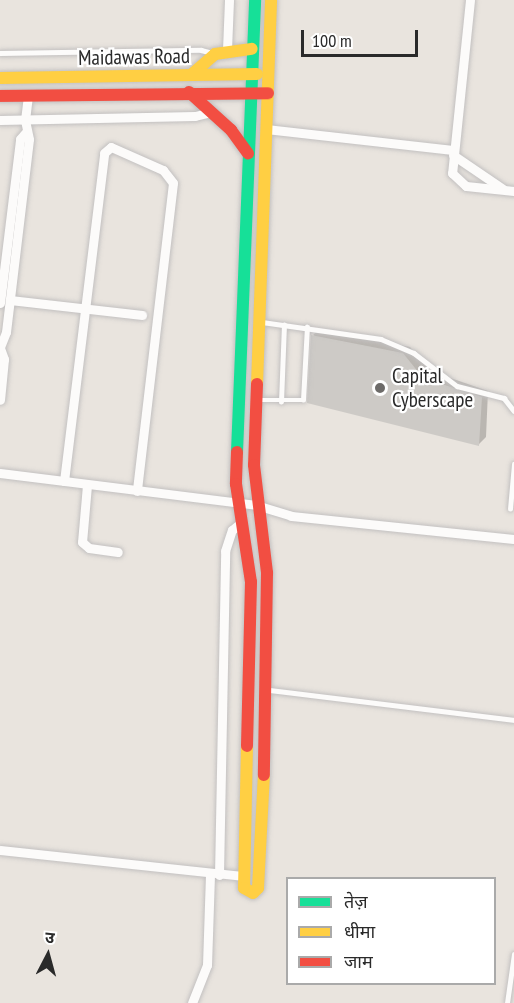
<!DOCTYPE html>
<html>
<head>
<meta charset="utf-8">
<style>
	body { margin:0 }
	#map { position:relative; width:514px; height:1003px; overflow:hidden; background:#e9e4de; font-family:"PT Sans Narrow","Noto Sans Devanagari",sans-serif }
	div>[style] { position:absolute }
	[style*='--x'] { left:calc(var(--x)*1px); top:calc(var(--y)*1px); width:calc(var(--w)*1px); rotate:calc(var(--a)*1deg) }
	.shadow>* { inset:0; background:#0003 }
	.building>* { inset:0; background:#cdcac6 }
	.roads { filter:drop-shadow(0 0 2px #c2c0c0) drop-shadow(0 0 2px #c2c0c0) }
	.lane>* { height:4.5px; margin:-2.25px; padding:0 2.25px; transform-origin:2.25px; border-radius:2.25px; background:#fcfbfa }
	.street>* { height:9px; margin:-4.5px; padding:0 4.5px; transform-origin:4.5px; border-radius:4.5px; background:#fcfbfa }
	.fast>* { height:12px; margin:-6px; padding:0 6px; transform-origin:6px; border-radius:6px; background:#16e098 }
	.slow>* { height:12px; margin:-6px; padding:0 6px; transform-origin:6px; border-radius:6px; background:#ffcf43 }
	.jam>* { height:12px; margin:-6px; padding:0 6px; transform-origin:6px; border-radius:6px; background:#f24e42 }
	.dots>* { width:16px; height:16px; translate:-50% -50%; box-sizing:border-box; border:3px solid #fff; border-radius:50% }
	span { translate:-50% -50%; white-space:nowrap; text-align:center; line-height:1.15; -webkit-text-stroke:4.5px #fff; paint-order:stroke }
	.street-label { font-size:21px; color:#2a2a2a }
	.poi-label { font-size:21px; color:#2a2a2a }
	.left { translate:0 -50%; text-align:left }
	.legend { position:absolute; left:286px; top:877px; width:210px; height:108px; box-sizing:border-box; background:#fff; border:2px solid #aaa; margin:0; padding:8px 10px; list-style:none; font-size:18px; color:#2a2a2a }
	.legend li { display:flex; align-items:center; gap:12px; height:30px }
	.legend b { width:30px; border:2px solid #aaa }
	.north { position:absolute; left:18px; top:925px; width:60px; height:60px; -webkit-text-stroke:4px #fff; paint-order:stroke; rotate:6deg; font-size:16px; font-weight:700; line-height:24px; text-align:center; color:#2a2a2a }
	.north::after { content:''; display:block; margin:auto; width:21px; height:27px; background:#2a2a2a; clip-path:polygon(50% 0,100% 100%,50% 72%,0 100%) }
	.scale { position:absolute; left:301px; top:30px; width:117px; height:27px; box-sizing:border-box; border:3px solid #2a2a2a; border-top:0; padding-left:8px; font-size:18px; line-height:21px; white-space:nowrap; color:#2a2a2a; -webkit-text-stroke:4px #fff; paint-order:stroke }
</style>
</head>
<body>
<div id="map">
	<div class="shadow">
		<div style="clip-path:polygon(319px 329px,410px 347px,430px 371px,488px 391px,486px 437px,479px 444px,313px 335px)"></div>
	</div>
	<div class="building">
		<div style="clip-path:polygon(311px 335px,403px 353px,423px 378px,482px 397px,479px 446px,307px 403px)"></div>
	</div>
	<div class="roads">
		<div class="lane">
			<div style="--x:0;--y:53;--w:201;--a:-0.9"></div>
			<div style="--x:201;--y:50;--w:12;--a:14"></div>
			<div style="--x:262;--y:322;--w:120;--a:8.1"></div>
			<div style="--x:381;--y:339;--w:36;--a:23"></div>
			<div style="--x:414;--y:353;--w:54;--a:37.5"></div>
			<div style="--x:457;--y:386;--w:49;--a:14.3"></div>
			<div style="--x:504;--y:398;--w:16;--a:52"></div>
			<div style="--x:257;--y:400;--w:46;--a:0"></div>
			<div style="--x:303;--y:400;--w:73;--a:-86.9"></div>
			<div style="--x:281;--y:402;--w:77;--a:-87.8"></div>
			<div style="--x:510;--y:509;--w:45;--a:-84.9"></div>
			<div style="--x:270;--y:690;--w:246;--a:7"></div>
			<div style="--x:507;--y:1003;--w:49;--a:-81.9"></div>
		</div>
		<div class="street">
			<div style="--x:470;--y:0;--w:174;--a:95.9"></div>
			<div style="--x:452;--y:173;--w:19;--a:43"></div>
			<div style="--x:466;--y:186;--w:48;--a:5.9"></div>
			<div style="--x:227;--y:50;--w:50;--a:-87.7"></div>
			<div style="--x:0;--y:120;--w:195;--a:-1.2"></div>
			<div style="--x:195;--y:116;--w:16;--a:-14"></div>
			<div style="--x:266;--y:129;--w:188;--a:6.4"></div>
			<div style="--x:453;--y:155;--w:60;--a:34.2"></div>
			<div style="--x:10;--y:300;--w:133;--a:6.5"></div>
			<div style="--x:0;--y:303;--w:165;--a:-83"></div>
			<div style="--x:20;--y:139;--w:9;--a:-49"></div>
			<div style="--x:0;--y:347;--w:16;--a:-68"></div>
			<div style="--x:6;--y:332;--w:194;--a:-83.2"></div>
			<div style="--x:29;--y:139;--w:19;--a:-102"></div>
			<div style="--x:25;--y:120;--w:24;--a:-83"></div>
			<div style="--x:0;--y:348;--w:12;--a:70"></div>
			<div style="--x:4;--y:359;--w:41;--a:95.6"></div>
			<div style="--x:0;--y:473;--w:258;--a:7.1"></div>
			<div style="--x:256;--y:505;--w:37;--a:17"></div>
			<div style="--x:291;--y:516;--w:224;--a:5.9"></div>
			<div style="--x:64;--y:481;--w:330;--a:-83"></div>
			<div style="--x:104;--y:153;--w:9;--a:-41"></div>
			<div style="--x:111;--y:147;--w:57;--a:23.9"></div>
			<div style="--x:163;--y:170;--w:16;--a:52"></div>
			<div style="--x:173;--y:183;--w:310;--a:96.7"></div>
			<div style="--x:87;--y:485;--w:57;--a:95"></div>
			<div style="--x:82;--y:542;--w:9;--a:41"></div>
			<div style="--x:89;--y:548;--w:29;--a:8"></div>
			<div style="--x:0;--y:850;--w:246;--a:6.1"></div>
			<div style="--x:219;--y:875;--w:324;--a:-88.9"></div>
			<div style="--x:225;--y:551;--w:22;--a:-72"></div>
			<div style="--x:232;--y:530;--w:13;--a:-39"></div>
			<div style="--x:192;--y:1003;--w:41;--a:-68.5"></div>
			<div style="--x:207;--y:965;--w:90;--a:-88.1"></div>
		</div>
		<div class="fast">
			<div style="--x:237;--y:452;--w:452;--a:-87.7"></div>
		</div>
		<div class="slow">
			<div style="--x:191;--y:75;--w:32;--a:-41"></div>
			<div style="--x:215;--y:54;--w:37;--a:-8"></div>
			<div style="--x:0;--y:78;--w:257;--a:-0.9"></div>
			<div style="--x:257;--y:384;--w:384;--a:-87.9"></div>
			<div style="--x:247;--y:746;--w:142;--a:91.2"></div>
			<div style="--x:244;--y:888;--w:10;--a:29"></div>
			<div style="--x:253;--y:893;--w:7;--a:-45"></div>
			<div style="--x:258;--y:888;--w:113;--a:-87"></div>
		</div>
		<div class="jam">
			<div style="--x:189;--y:92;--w:57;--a:42.1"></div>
			<div style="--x:231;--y:130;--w:29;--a:54"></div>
			<div style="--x:0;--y:96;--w:268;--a:-0.6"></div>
			<div style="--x:257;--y:384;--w:81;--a:92.1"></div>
			<div style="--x:254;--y:465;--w:109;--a:83.1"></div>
			<div style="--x:267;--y:573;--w:202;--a:90.9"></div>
			<div style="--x:237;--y:452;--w:32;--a:92"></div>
			<div style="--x:236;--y:484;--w:99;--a:81.3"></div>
			<div style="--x:251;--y:582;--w:164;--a:91.4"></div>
		</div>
	</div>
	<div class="dots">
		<div style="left:380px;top:388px;background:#6d6b69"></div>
	</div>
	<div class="street-label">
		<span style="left:134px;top:57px;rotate:-1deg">Maidawas Road</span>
	</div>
	<div class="poi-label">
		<span class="left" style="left:392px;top:388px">Capital<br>Cyberscape</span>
	</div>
	<ul class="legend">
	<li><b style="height:8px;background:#16e098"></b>तेज़</li>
	<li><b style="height:8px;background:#ffcf43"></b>धीमा</li>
	<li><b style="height:8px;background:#f24e42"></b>जाम</li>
	</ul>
	<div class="north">उ</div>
	<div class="scale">100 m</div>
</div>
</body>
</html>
